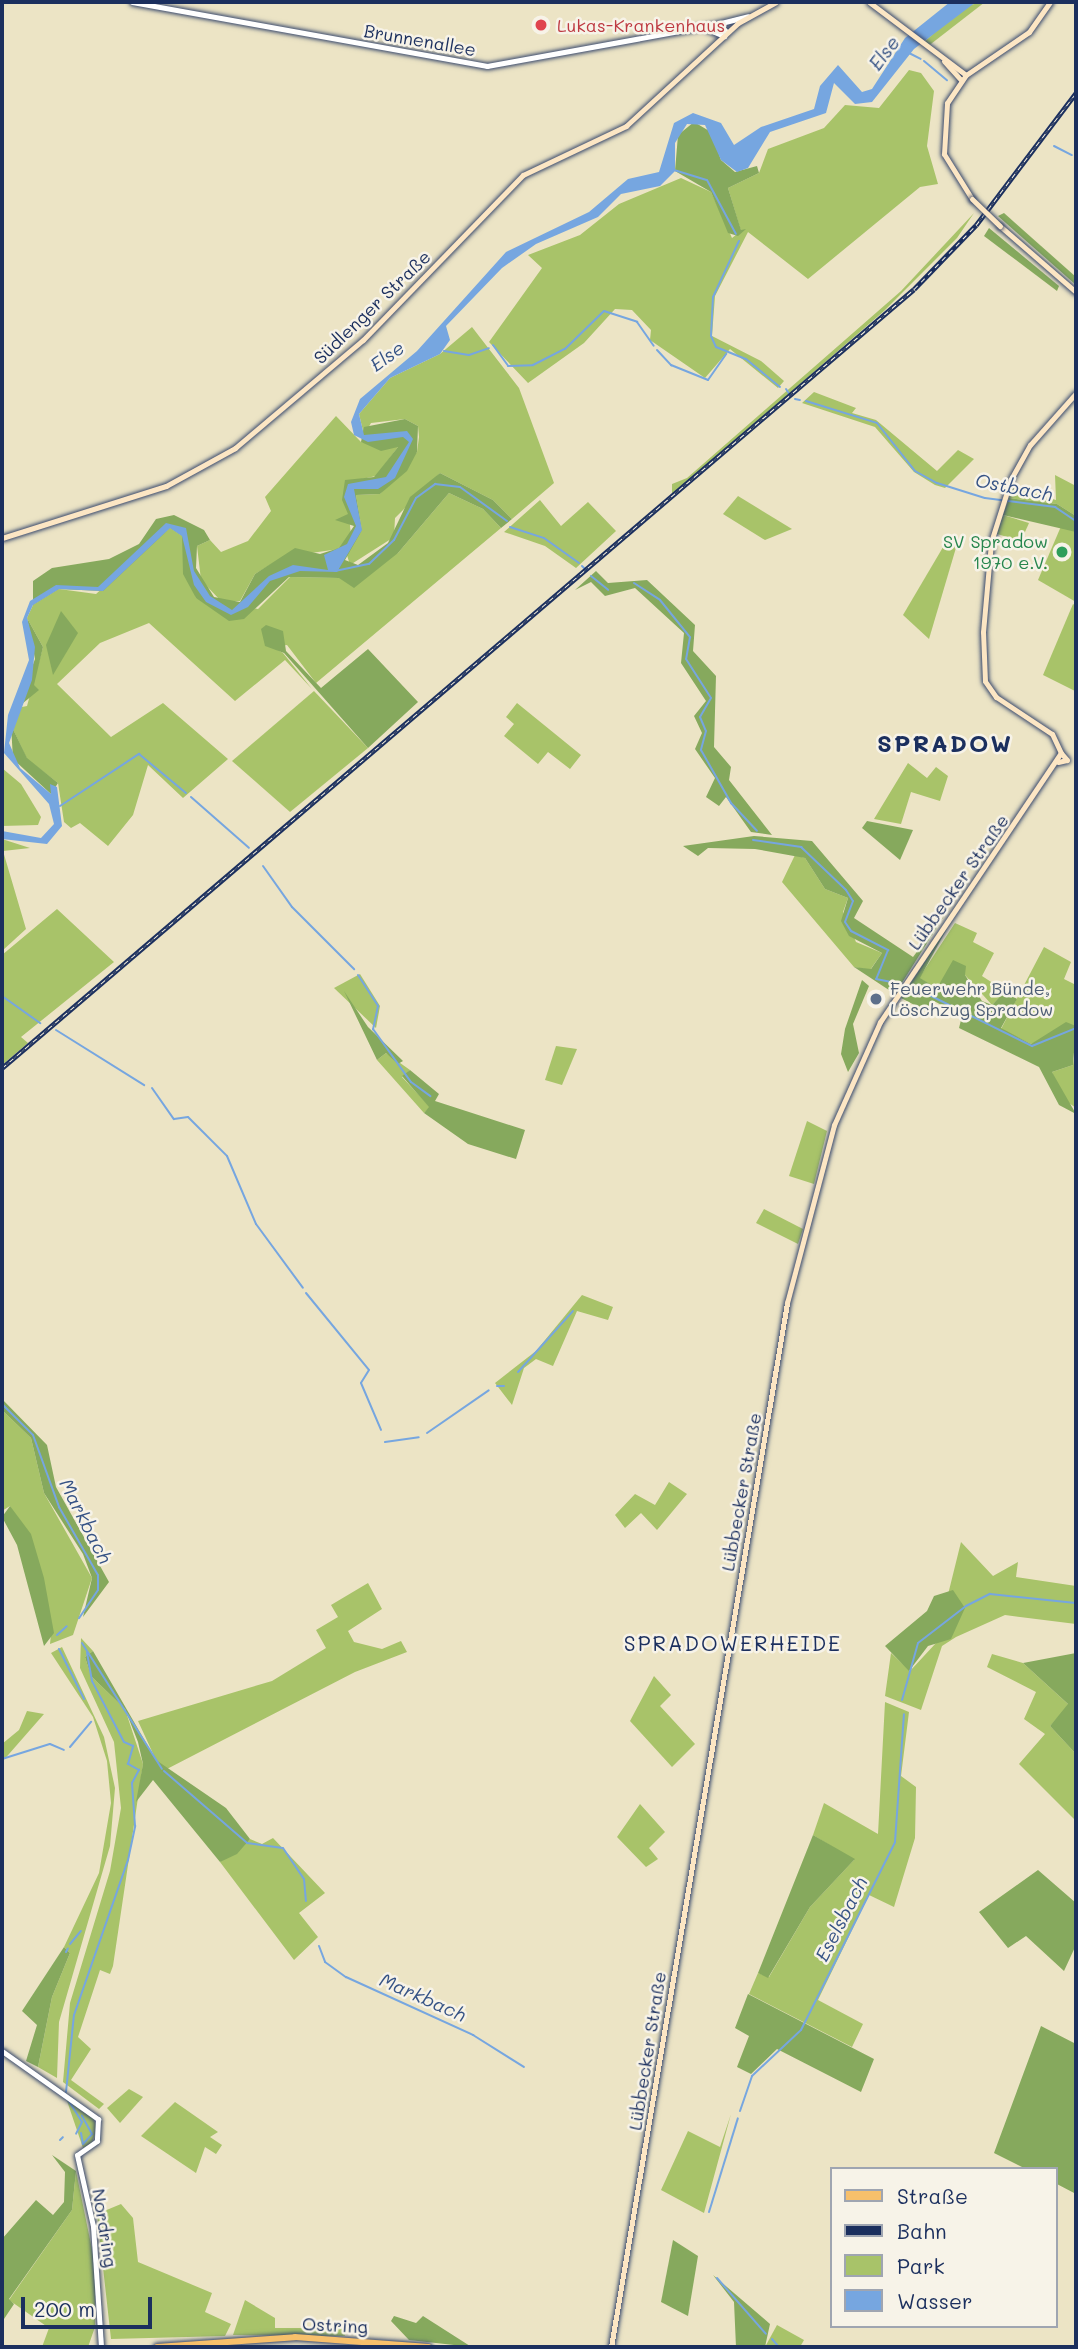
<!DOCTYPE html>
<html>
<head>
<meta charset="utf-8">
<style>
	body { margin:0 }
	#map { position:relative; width:1078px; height:2349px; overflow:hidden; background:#ece4c5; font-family:Mali,sans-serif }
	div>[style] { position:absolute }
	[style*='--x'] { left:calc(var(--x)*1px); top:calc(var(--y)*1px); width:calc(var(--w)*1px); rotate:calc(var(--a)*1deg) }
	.green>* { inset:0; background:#a8c369 }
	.forest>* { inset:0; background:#86a95d }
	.water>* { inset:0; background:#76a6e0 }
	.stream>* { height:2px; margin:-1px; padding:0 1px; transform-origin:1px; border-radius:1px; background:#76a6e0 }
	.roads { filter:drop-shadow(0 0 2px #3a4a6d) drop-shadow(0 0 2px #3a4a6d) }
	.tertiary>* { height:5px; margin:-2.5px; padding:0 2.5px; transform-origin:2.5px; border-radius:2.5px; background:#fff }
	.secondary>* { height:5px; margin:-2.5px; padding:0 2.5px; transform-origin:2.5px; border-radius:2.5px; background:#fce6c4 }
	.primary>* { height:6px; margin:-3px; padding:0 3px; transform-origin:3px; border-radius:3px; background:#f7c06b }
	.rail>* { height:4.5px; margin-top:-2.25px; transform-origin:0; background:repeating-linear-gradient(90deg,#f7f3e8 0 5px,#1b2f5e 0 10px); box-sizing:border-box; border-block:2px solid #1b2f5e }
	.bridges { filter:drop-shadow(0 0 2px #3a4a6d) drop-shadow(0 0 2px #3a4a6d) }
	.secondary-bridge>* { height:5px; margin:-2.5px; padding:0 2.5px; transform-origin:2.5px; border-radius:2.5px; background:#fce6c4 }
	.dots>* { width:19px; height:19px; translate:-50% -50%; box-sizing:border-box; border:4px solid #f7f3e8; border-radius:50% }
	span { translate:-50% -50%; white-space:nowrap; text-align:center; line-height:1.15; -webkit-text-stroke:5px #f7f3e8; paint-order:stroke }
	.health-label { font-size:18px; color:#be3a42 }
	.left { translate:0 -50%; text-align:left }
	.street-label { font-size:18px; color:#1b2f5e }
	.leisure-label { font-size:18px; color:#27864d }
	.right { translate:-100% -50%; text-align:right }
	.service-label { font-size:18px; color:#4e5e75 }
	.water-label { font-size:19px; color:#365385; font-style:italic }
	.quarter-label { font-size:21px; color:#1b2f5e; letter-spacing:2px }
	.district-label { font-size:24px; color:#1b2f5e; font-weight:700; letter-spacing:2px }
	.frame { position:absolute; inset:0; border:4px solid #1b2f5e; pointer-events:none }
	.legend { position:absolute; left:830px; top:2167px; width:228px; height:161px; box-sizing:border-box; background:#f7f3e8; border:2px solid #9fa5b1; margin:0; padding:9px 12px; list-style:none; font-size:21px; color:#1b2f5e }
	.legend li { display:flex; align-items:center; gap:14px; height:35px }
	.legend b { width:35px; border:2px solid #9fa5b1 }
	.scale { position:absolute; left:21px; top:2297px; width:131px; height:32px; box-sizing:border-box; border:4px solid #1b2f5e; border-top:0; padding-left:9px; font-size:21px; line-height:24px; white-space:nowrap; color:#1b2f5e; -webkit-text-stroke:5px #f7f3e8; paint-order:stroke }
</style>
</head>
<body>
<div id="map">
	<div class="green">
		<div style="clip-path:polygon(985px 2px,927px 47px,923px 43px,964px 6px)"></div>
		<div style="clip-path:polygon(909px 70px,921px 73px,934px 91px,927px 146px,938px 184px,920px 187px,808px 279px,748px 232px,715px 296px,712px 336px,761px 361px,784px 381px,778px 388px,730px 349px,705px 378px,650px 340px,651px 330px,632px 310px,615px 309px,584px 343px,528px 383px,489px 342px,542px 268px,528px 255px,580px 235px,619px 204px,681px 178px,711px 192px,732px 238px,741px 231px,728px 188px,759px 173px,768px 149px,824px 128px,845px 105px,879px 108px)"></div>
		<div style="clip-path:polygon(974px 213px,957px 238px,884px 311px,672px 495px,672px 484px,687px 478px,901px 291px)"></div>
		<div style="clip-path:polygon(472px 327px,519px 388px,554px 483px,512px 519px,493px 500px,440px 473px,395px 518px,394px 537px,350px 565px,346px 552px,362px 530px,356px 495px,380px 494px,417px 452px,419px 437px,418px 426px,405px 419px,371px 423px,364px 435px,359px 414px,390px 378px,440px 354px)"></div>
		<div style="clip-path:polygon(814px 392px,856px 408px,852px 413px,876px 420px,937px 471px,958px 450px,974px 459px,945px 488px,935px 485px,914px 472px,875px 427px,802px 403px)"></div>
		<div style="clip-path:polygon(336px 416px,361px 442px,398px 447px,376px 476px,357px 480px,348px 507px,351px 535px,339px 549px,283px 557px,255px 574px,240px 601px,221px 601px,201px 580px,197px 546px,210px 540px,221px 552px,248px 541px,271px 511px,265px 497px)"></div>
		<div style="clip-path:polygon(1055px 475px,1076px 486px,1076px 516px,1057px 504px,1009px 498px,1013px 487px,1056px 500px)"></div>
		<div style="clip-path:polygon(449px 493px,483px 509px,501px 528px,316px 683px,287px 645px,272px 647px,283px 653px,312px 689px,285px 660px,235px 701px,149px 623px,100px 643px,57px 684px,111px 737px,163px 703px,228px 759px,183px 798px,148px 765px,133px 815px,108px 846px,80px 823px,71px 828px,64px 822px,58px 783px,27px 759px,11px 725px,17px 708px,27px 706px,43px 647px,27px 618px,33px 605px,59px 589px,96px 594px,170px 528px,182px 536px,196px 598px,258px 609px,290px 577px,339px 578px,398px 553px)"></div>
		<div style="clip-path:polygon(738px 496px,792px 529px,765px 540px,723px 514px)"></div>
		<div style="clip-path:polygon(540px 500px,561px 526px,588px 502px,616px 531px,576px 568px,545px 546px,504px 532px)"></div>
		<div style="clip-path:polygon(1003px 515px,1029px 523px,1021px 541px,997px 534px)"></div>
		<div style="clip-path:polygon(1062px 524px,1076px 532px,1076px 602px,1038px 580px)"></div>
		<div style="clip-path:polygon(949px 537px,958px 541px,929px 639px,903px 615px)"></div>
		<div style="clip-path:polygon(1073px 604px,1076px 606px,1075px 691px,1043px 675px)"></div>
		<div style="clip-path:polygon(314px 691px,368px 748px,290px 812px,232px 761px)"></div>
		<div style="clip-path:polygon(517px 703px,581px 755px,570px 769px,548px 752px,538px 764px,504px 736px,514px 724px,506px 717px)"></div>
		<div style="clip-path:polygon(908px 763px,927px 778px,936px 767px,948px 776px,940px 801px,911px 792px,901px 824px,874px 819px)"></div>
		<div style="clip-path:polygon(2px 768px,21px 784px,41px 817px,38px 825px,2px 826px)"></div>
		<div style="clip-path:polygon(2px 839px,30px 848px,3px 851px,26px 929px,2px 951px)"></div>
		<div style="clip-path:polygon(795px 855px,805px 858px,825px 889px,848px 898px,843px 912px,856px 942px,882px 953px,870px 970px,854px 967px,782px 882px)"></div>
		<div style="clip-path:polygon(57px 909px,114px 962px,21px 1037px,28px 1043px,2px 1065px,2px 955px)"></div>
		<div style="clip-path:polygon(955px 923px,977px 933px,973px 942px,994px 953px,982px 976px,1005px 991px,992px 1005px,965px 975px,937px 988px,919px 978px)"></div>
		<div style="clip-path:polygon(1044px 947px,1071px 962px,1064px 979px,1076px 985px,1076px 1026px,1031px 1044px,1001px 1029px)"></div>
		<div style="clip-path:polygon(360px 974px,380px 1006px,376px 1028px,334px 988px)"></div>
		<div style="clip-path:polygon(1076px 1044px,1076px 1108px,1062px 1098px,1052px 1072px,1073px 1065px)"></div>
		<div style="clip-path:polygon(556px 1046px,577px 1049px,562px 1085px,545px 1080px)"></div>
		<div style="clip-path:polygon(386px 1053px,410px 1070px,402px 1077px,430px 1107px,424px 1113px,377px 1060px)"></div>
		<div style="clip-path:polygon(807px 1121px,827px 1131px,814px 1184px,789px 1176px)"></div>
		<div style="clip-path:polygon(764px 1209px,803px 1229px,798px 1244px,756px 1223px)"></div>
		<div style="clip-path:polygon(582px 1295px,613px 1307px,608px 1320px,577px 1311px,553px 1366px,536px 1359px,524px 1368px,512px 1405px,495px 1383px,536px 1351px)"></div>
		<div style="clip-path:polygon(2px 1410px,31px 1438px,44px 1493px,92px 1578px,73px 1635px,50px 1644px,52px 1624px,10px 1506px,2px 1511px)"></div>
		<div style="clip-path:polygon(669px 1482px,687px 1494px,657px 1530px,641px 1513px,625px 1528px,615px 1515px,635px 1494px,655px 1505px)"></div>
		<div style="clip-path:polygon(961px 1542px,993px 1576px,1018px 1562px,1016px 1577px,1076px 1586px,1076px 1624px,1005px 1615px,956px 1637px,942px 1646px,921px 1710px,885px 1696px,891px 1653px,910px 1671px,936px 1643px)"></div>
		<div style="clip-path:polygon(368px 1583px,382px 1609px,348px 1631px,354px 1642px,382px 1649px,401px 1641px,407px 1652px,355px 1672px,165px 1770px,156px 1760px,138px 1721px,272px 1681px,326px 1648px,316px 1630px,338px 1617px,331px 1605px)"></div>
		<div style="clip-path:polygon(81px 1638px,93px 1651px,85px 1657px,91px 1676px,125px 1709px,143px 1764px,113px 1966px,110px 1974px,100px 1970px,78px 2037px,91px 2049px,71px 2080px,104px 2104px,99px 2109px,63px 2082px,70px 2003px,110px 1871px,121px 1808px,114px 1742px,80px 1668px)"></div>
		<div style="clip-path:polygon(62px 1647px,104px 1737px,115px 1788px,110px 1846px,59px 2022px,57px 2078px,38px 2067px,52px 1997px,70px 1953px,64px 1947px,99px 1873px,111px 1803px,107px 1761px,93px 1717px,51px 1653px)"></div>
		<div style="clip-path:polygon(992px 1654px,1023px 1663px,1069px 1705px,1050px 1726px,1076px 1754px,1076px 1821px,1019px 1764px,1045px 1734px,1024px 1719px,1036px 1692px,987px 1667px)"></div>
		<div style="clip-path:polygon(654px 1676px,671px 1695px,660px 1706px,695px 1744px,672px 1767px,630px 1721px)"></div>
		<div style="clip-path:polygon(885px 1702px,909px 1712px,901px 1776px,916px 1787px,915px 1838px,894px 1907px,869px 1895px,818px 2000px,863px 2024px,852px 2047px,749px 1994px,758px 1973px,769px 1977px,810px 1907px,854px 1860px,813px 1835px,824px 1803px,878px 1834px)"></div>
		<div style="clip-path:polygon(27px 1711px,44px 1714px,2px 1762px,2px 1744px,19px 1730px)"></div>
		<div style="clip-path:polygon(640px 1804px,665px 1832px,649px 1848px,658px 1859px,646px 1867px,617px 1837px)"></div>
		<div style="clip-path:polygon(273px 1838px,325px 1893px,299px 1913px,318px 1937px,294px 1960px,220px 1862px,250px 1839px,262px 1844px)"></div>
		<div style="clip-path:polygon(129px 2089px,143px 2097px,120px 2123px,107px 2108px)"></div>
		<div style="clip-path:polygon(65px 2095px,91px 2112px,97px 2128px,92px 2143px,83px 2148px)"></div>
		<div style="clip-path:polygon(175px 2102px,218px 2132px,210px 2137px,222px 2145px,216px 2154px,205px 2147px,196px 2173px,141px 2136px)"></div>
		<div style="clip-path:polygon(731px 2114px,704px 2213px,661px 2190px,688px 2131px,720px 2147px)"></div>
		<div style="clip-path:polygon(76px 2171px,95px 2264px,95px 2327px,88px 2347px,42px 2347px,49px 2328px,9px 2300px,72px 2210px)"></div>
		<div style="clip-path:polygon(121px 2204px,133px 2218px,138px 2262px,212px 2293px,205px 2312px,231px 2324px,225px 2336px,111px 2339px,97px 2214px)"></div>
		<div style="clip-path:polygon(245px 2300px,275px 2318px,275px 2328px,346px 2328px,345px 2336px,233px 2335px)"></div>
		<div style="clip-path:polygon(777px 2325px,804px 2340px,800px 2347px,765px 2347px)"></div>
	</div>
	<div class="forest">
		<div style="clip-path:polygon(694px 122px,711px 132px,721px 160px,735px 172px,757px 166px,759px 173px,728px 188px,741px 230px,746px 229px,738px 236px,728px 233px,711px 192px,675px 171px,678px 135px)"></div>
		<div style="clip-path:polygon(1004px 213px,1076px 277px,1076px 285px,998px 216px)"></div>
		<div style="clip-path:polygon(989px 228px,1059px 286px,1057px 291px,984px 236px)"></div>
		<div style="clip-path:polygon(405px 419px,418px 426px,417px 452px,407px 471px,380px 494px,356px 495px,362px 530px,345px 560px,358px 565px,388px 543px,410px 497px,440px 473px,493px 500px,512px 519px,501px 528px,483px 509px,449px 493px,398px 553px,354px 588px,339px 578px,289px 577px,244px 619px,229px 621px,196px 598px,183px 574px,182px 536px,170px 528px,103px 591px,59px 589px,33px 605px,33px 581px,52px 568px,109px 559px,139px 544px,156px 519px,174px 515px,204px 530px,210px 540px,197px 546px,196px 568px,214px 597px,240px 602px,255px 574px,295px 548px,320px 554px,339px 548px,354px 526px,335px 520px,348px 514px,342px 500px,345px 480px,374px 477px,398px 447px,381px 451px,361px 442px,364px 427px)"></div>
		<div style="clip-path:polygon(1009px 498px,1057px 504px,1076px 516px,1076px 532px,1003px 515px)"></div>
		<div style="clip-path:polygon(596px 571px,608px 583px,647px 580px,695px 625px,693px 651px,716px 676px,714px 747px,731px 767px,729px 780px,772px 835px,751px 832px,726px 797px,719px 806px,706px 797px,715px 778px,695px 749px,702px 733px,694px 716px,706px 701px,681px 663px,684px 633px,635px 588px,605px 596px,591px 582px,575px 590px)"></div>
		<div style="clip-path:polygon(61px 611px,78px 633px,53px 675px,46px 645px)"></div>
		<div style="clip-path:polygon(27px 618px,43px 647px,34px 685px,39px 690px,17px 708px,35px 659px)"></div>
		<div style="clip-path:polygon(266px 625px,283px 631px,286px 651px,321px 688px,368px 649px,418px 702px,368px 748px,284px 653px,265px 646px,261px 629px)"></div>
		<div style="clip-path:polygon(11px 725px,27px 758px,58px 783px,51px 794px,13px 759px)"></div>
		<div style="clip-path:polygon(867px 821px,913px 830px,900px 860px,862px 828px)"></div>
		<div style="clip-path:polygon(754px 836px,812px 841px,863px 901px,854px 918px,913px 957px,944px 916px,895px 994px,854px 967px,871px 969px,882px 953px,849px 936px,841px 921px,848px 898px,825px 889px,805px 858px,755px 849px,708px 848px,698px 856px,683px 846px)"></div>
		<div style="clip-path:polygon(951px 921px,920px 978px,937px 988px,953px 960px,966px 966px,965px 975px,982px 1001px,992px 1005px,1005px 991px,1017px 999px,1001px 1028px,1031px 1044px,1066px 1022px,1076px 1026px,1073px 1065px,1052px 1072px,1076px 1114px,1059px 1105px,1039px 1067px,959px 1028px,962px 1016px,934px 1001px,928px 1012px,901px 998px)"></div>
		<div style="clip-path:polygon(862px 980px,869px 986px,853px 1024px,859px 1053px,848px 1072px,841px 1054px,845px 1029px)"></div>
		<div style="clip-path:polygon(344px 991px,368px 1027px,403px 1061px,398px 1064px,386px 1053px,377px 1060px)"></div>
		<div style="clip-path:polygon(410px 1070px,439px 1094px,435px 1101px,525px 1130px,516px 1159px,468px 1144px,424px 1113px,429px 1107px,402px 1076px)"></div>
		<div style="clip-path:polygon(2px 1399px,47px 1445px,56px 1487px,109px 1582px,83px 1617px,92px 1578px,83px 1554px,44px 1493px,31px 1438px,2px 1410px)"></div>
		<div style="clip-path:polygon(10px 1506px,31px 1534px,44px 1578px,54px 1633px,44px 1646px,17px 1545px,2px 1517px)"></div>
		<div style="clip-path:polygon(953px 1590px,965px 1608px,951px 1639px,928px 1646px,909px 1671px,885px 1646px,927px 1611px,934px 1596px)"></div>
		<div style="clip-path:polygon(93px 1651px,156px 1760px,226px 1808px,250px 1839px,237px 1854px,220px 1862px,153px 1780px,136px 1802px,143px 1764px,138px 1742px,125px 1709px,91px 1676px,85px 1657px)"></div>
		<div style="clip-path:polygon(1076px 1653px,1074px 1702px,1076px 1754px,1050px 1726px,1068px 1704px,1023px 1663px)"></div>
		<div style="clip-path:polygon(813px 1835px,855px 1859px,810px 1907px,768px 1978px,758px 1973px)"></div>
		<div style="clip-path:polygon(1038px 1870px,1076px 1903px,1076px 1945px,1064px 1971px,1026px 1936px,1008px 1948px,979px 1912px)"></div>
		<div style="clip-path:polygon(64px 1947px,70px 1953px,52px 1997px,38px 2067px,26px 2061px,37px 2025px,22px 2011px)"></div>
		<div style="clip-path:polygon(748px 1994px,874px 2059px,861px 2092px,777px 2049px,751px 2074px,737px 2067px,749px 2036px,735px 2028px)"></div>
		<div style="clip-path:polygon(1041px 2026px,1076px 2044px,1076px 2194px,1055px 2183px,1055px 2169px,1026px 2169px,994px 2153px)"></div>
		<div style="clip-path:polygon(52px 2155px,76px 2171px,72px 2210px,9px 2299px,14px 2304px,2px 2322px,2px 2239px,36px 2200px,53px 2215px,64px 2202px,65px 2172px)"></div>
		<div style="clip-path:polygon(673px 2240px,698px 2256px,688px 2316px,661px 2302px)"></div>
		<div style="clip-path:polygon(713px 2275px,770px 2324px,765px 2347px,736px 2347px,734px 2302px)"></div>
		<div style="clip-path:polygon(423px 2316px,470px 2346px,472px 2347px,409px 2340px,391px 2321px,394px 2316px,416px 2323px)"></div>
	</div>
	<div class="water">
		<div style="clip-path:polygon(950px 2px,976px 2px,914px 49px,872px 102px,855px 104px,834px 83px,826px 113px,770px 132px,748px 168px,737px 172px,721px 160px,705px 125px,687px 124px,675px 143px,675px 171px,660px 186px,621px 194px,598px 217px,536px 244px,502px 268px,446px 326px,450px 340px,440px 354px,390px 378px,359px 414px,364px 435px,407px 431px,413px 439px,395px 478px,378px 489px,354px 489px,362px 530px,337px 572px,300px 571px,270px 581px,248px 607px,231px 615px,206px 602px,194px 585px,182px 536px,170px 528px,103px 591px,59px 589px,33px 605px,27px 618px,35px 647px,32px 680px,9px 743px,20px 768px,51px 794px,50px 784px,57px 787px,62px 826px,47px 844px,2px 839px,2px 831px,41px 838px,54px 824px,49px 804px,4px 753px,8px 715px,29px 660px,22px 622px,30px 601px,56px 585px,98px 587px,166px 523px,186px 528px,194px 571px,210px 596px,232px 610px,269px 576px,293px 565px,328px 570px,324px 555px,347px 544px,356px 526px,344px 497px,348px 484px,386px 477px,409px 442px,403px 437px,368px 442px,354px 435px,351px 422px,360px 399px,417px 351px,506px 252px,589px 212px,628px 179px,659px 172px,674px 123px,693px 113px,721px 123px,734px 145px,761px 127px,814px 109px,820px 86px,838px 65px,862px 92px,872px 89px,905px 38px)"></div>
	</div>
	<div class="stream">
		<div style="--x:909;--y:53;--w:13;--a:27"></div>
		<div style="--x:924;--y:61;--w:30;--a:40"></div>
		<div style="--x:1054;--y:146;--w:20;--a:27"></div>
		<div style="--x:674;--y:170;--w:34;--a:17"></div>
		<div style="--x:707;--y:180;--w:61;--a:61.8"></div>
		<div style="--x:739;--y:241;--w:62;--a:114.9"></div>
		<div style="--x:713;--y:297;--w:39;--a:93"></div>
		<div style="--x:711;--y:336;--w:12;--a:66"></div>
		<div style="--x:716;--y:347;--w:32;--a:22"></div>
		<div style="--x:746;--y:359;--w:44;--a:39.5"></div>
		<div style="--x:493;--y:345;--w:26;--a:54"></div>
		<div style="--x:508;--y:366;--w:25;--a:-2"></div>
		<div style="--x:533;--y:365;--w:36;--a:-27"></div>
		<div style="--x:565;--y:349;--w:54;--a:-44.3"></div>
		<div style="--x:604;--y:311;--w:35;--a:18"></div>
		<div style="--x:637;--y:322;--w:29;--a:55"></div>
		<div style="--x:657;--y:350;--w:21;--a:47"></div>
		<div style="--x:671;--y:365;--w:40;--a:22"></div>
		<div style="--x:708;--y:380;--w:32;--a:-55"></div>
		<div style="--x:444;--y:351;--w:25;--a:9"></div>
		<div style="--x:469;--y:355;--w:21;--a:-19"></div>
		<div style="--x:786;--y:389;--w:7;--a:56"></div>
		<div style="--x:795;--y:399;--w:5;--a:11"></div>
		<div style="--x:806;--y:401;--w:74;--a:17.2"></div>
		<div style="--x:877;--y:423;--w:61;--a:51.6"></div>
		<div style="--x:915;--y:471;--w:25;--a:29"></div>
		<div style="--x:937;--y:483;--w:50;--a:17.4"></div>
		<div style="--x:985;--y:498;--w:71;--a:7.3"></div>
		<div style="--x:1055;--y:507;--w:25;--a:34"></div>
		<div style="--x:510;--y:527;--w:36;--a:18"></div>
		<div style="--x:544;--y:538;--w:43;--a:35.5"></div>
		<div style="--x:582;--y:566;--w:6;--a:45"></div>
		<div style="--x:335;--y:571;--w:35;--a:-12"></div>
		<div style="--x:369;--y:564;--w:35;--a:-44"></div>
		<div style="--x:394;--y:540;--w:47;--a:-62.4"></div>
		<div style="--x:416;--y:498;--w:24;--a:-36"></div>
		<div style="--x:435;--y:484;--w:25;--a:7"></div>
		<div style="--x:460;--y:487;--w:58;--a:35.9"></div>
		<div style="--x:591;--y:576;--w:22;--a:39"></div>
		<div style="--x:634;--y:583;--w:31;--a:33"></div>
		<div style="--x:660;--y:600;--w:48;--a:51"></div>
		<div style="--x:690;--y:637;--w:22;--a:100"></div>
		<div style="--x:686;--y:659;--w:46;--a:57.3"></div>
		<div style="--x:711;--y:698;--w:22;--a:120"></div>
		<div style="--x:700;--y:717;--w:15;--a:67"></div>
		<div style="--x:706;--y:731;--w:20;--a:105"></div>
		<div style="--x:701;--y:750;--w:61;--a:60.5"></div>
		<div style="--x:731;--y:803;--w:38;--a:47"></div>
		<div style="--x:191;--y:797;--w:77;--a:41.3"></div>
		<div style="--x:60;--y:806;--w:95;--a:-33.4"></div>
		<div style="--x:139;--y:754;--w:61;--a:39.7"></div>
		<div style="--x:753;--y:840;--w:49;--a:8.3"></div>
		<div style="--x:801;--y:847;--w:62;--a:43.7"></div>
		<div style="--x:846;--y:890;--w:13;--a:58"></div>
		<div style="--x:853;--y:901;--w:22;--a:111"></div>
		<div style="--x:845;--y:922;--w:11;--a:56"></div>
		<div style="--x:851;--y:931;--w:42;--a:27.2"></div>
		<div style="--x:888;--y:950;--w:31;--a:112"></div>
		<div style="--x:876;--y:979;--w:21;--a:11"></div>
		<div style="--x:263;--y:866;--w:50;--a:54.7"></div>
		<div style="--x:292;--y:907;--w:88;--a:45"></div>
		<div style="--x:358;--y:975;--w:37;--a:57"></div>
		<div style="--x:378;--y:1006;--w:24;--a:102"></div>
		<div style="--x:373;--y:1029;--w:65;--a:54.4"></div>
		<div style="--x:411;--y:1082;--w:24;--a:36"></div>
		<div style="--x:913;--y:987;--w:133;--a:26.4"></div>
		<div style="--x:1032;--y:1046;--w:48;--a:-22.2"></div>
		<div style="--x:2;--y:996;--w:47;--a:35.4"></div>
		<div style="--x:56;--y:1030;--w:104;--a:32"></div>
		<div style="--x:152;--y:1088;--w:38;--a:55"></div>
		<div style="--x:174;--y:1119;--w:14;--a:-8"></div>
		<div style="--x:188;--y:1117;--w:55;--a:45"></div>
		<div style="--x:227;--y:1156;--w:74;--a:66.9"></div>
		<div style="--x:256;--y:1224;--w:79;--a:53.7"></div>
		<div style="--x:306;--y:1293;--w:99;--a:50.7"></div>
		<div style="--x:369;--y:1370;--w:15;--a:122"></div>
		<div style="--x:361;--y:1383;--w:51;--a:66.9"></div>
		<div style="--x:518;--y:1372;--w:82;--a:-48"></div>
		<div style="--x:497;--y:1386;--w:7;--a:0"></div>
		<div style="--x:2;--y:1404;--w:44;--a:45"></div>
		<div style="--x:33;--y:1435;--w:77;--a:70.1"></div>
		<div style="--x:59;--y:1507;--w:78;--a:60.2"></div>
		<div style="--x:98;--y:1575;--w:15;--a:90"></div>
		<div style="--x:98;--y:1590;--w:34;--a:124"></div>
		<div style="--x:427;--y:1433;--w:75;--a:-34.7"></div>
		<div style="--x:385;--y:1442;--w:34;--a:-8"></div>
		<div style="--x:57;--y:1635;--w:13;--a:-42"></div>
		<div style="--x:82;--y:1643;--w:149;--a:57.6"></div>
		<div style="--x:59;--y:1649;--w:56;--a:63.4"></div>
		<div style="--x:902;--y:1700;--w:59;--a:-74.3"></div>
		<div style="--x:918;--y:1643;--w:61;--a:-37.6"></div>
		<div style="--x:966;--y:1606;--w:27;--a:-27"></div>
		<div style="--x:990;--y:1594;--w:86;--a:6"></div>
		<div style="--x:70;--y:1747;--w:33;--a:-50"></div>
		<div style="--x:2;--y:1759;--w:50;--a:-17.4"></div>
		<div style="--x:50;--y:1744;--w:15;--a:23"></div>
		<div style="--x:164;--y:1771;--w:110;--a:40.9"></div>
		<div style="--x:247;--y:1843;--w:36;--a:8"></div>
		<div style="--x:283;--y:1848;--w:37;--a:56"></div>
		<div style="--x:304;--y:1879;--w:22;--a:85"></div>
		<div style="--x:70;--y:1944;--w:17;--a:-50"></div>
		<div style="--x:319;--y:1946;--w:17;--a:69"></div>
		<div style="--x:325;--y:1962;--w:26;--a:36"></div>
		<div style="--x:346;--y:1977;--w:140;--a:24.5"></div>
		<div style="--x:473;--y:2035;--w:60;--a:32.1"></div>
		<div style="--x:66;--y:1952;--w:4;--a:-63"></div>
		<div style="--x:66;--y:2092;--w:77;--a:-84.1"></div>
		<div style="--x:74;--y:2015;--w:164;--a:-70.8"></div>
		<div style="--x:128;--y:1860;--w:35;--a:-78"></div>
		<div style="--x:135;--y:1826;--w:43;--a:-94"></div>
		<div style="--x:132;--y:1783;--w:15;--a:-62"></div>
		<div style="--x:139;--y:1770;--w:13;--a:-151"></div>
		<div style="--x:128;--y:1764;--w:19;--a:-74"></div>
		<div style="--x:133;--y:1746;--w:10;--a:-156"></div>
		<div style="--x:124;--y:1742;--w:69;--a:-117.7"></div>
		<div style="--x:92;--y:1681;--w:29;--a:-100"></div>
		<div style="--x:67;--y:2098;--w:28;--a:58"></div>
		<div style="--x:82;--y:2122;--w:13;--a:117"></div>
		<div style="--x:740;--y:2111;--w:37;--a:-71"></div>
		<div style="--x:752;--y:2076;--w:67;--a:-43.2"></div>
		<div style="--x:801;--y:2030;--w:210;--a:-63.4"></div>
		<div style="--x:895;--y:1842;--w:128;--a:-86"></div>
		<div style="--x:81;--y:2133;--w:11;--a:80"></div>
		<div style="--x:83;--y:2144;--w:13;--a:-48"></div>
		<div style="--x:92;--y:2134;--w:21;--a:-119"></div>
		<div style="--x:60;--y:2140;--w:4;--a:-45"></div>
		<div style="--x:709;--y:2212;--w:98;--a:-72.9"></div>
		<div style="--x:717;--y:2278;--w:74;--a:48.8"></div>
		<div style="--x:772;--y:2339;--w:11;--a:49"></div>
	</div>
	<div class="roads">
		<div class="tertiary">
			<div style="--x:132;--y:2;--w:361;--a:10.2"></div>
			<div style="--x:487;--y:66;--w:234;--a:-10.3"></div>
			<div style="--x:717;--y:24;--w:13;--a:39"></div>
			<div style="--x:717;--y:24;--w:32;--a:-14"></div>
			<div style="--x:705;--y:28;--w:21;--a:23"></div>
			<div style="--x:2;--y:2051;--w:118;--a:35.3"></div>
			<div style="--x:98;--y:2119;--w:22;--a:93"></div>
			<div style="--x:97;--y:2141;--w:24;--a:145"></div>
			<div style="--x:77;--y:2155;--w:73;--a:77.3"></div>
			<div style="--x:93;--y:2226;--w:121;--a:86.2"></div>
		</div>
		<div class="secondary">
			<div style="--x:869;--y:2;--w:121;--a:37"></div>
			<div style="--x:944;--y:61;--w:25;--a:48"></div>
			<div style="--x:972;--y:199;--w:53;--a:-121.9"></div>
			<div style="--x:944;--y:154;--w:51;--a:-86.6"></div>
			<div style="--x:947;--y:103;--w:34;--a:-56"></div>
			<div style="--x:966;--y:75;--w:76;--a:-34.3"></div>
			<div style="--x:1029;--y:32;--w:37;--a:-55"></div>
			<div style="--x:1000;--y:226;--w:101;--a:41"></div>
			<div style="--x:2;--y:538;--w:172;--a:-17.6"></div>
			<div style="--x:166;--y:486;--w:79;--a:-28.8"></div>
			<div style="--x:235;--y:448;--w:167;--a:-40.2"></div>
			<div style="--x:363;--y:340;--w:230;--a:-45.9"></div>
			<div style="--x:523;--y:175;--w:114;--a:-25.4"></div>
			<div style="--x:626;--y:126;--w:152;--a:-42.6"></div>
			<div style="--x:738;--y:23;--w:43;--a:-28.9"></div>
			<div style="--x:1061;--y:753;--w:21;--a:-115"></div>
			<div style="--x:1052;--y:734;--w:67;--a:-146.5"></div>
			<div style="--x:996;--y:697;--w:19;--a:-125"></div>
			<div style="--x:985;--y:681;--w:49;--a:-92.3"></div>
			<div style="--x:983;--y:632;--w:90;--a:-84.9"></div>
			<div style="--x:991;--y:542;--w:66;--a:-72.4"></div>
			<div style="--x:1011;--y:479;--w:39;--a:-61"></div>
			<div style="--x:1030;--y:445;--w:69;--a:-48.5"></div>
			<div style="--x:1058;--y:762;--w:9;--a:-13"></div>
			<div style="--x:1067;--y:760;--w:9;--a:-131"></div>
			<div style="--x:611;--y:2347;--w:1059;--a:-80.43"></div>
			<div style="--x:787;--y:1303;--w:184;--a:-75.2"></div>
			<div style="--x:834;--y:1125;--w:113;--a:-65.9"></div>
			<div style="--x:880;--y:1022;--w:324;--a:-56.1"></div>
		</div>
		<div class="primary">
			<div style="--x:157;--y:2347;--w:138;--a:-4.1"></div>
			<div style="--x:295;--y:2337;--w:134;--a:4.3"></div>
		</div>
	</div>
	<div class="rail">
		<div style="--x:2;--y:1068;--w:1199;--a:-40.5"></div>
		<div style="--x:914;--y:289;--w:89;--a:-45.9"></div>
		<div style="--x:976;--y:225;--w:166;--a:-52.9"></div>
	</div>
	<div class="bridges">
		<div class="secondary-bridge">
			<div style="--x:972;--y:199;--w:39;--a:44"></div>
		</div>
	</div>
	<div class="dots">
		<div style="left:541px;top:25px;background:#e0444e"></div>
		<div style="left:1062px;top:552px;background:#2e9e5b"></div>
		<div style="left:876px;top:999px;background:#5c6f8a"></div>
	</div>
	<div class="health-label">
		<span class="left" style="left:557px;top:25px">Lukas-Krankenhaus</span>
	</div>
	<div class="street-label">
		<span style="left:420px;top:40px;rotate:10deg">Brunnenallee</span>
		<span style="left:372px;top:307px;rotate:-44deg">Südlenger Straße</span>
		<span style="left:958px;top:882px;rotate:-55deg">Lübbecker Straße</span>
		<span style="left:741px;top:1492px;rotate:-80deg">Lübbecker Straße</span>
		<span style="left:647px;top:2051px;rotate:-81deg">Lübbecker Straße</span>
		<span style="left:105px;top:2228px;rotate:81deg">Nordring</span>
		<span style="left:335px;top:2325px;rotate:3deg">Ostring</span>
	</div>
	<div class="leisure-label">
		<span class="right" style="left:1048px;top:552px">SV Spradow<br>1970 e.V.</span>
	</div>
	<div class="service-label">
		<span class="left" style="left:890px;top:999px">Feuerwehr Bünde,<br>Löschzug Spradow</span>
	</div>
	<div class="water-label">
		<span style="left:884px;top:53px;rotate:-53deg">Else</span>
		<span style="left:387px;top:356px;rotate:-36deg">Else</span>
		<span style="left:1014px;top:487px;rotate:11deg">Ostbach</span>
		<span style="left:86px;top:1521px;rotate:63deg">Markbach</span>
		<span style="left:841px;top:1919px;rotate:-63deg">Eselsbach</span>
		<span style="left:423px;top:1997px;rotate:24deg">Markbach</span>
	</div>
	<div class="quarter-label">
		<span style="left:733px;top:1643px">SPRADOWERHEIDE</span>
	</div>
	<div class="district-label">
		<span style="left:945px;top:743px">SPRADOW</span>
	</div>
	<div class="frame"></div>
	<ul class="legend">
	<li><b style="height:9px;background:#f7c06b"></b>Straße</li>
	<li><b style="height:9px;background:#1b2f5e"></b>Bahn</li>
	<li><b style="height:19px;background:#a8c369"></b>Park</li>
	<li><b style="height:19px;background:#76a6e0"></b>Wasser</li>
	</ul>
	<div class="scale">200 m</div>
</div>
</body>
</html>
